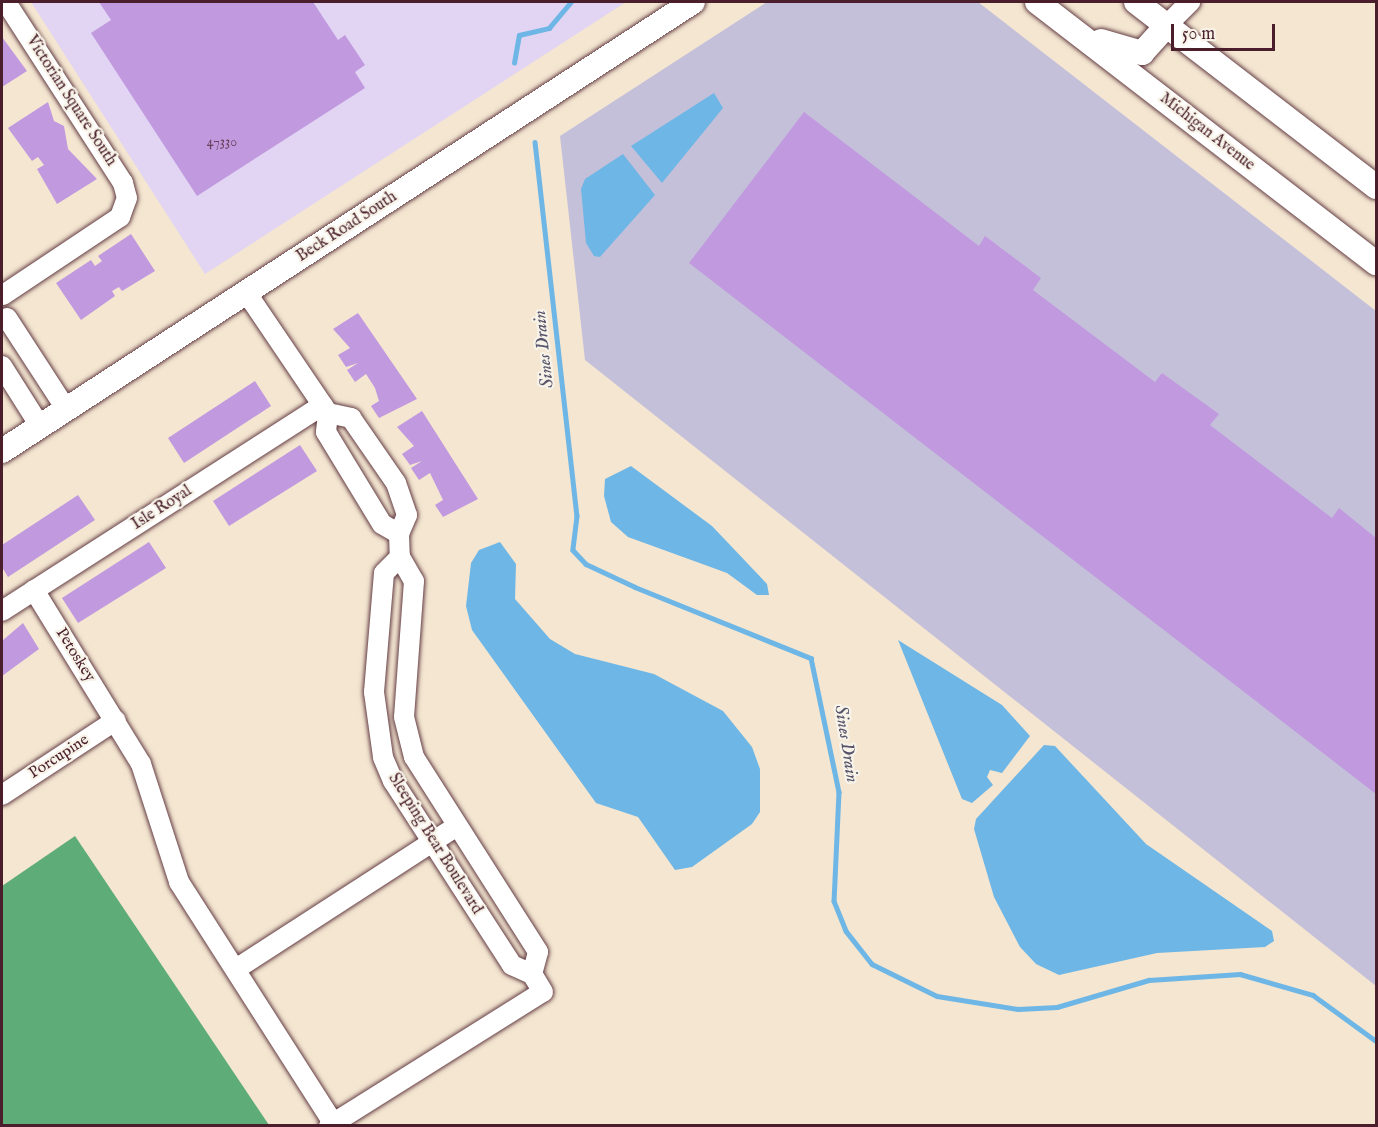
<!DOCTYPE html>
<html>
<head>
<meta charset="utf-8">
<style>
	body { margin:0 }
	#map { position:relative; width:1378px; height:1127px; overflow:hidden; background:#f4e6d1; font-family:"IM FELL English",serif }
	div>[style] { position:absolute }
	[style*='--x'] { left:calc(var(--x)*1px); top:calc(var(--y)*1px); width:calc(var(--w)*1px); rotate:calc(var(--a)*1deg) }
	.built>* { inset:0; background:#e2d4f3 }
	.industrial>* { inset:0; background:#c5c0da }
	.forest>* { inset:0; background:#5eac77 }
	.water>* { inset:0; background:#6eb6e5 }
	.stream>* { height:4.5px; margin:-2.25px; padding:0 2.25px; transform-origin:2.25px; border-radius:2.25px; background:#6eb6e5 }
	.building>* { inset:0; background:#c099df }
	.roads { filter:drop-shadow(0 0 2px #643d44) drop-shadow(0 0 2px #643d44) }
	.minor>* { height:20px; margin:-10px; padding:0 10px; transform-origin:10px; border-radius:10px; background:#fff }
	.major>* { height:24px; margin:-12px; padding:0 12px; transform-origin:12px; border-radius:12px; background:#fff }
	span { translate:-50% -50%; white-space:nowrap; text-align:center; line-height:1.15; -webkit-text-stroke:4.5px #f7f3e8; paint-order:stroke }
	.number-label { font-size:14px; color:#683e58 }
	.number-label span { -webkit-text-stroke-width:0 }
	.street-label { font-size:16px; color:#4a1f2b }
	.water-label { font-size:18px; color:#57546c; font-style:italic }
	.frame { position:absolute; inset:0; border:3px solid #4a1f2b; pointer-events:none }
	.scale { position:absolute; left:1171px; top:24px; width:104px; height:27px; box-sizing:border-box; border:3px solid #4a1f2b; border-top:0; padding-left:8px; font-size:18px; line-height:21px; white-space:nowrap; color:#4a1f2b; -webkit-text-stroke:4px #f7f3e8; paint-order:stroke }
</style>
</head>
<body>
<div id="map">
	<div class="built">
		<div style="clip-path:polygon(31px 2px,626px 2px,205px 274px)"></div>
	</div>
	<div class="industrial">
		<div style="clip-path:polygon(767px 2px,978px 2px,1376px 311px,1376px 986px,585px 360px,560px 136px)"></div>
	</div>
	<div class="forest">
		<div style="clip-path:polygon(75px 836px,269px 1125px,2px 1125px,2px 886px)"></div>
	</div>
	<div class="water">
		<div style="clip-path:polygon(714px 93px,723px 108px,662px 183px,631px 146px)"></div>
		<div style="clip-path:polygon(623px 154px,655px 195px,600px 257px,594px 256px,586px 243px,581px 189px,585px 179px)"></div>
		<div style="clip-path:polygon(631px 466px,712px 526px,767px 584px,769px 595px,757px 595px,727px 573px,628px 537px,611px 522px,604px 496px,605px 479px)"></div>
		<div style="clip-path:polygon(500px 542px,516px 564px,515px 599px,550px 639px,575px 654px,654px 674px,723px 711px,752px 747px,760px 769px,760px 812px,752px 824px,692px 867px,675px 870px,638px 817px,596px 803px,472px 630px,466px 606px,471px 563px,479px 550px)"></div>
		<div style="clip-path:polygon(898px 640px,1002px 705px,1030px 736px,1002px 773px,990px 770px,987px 777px,993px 785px,972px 803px,962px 799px)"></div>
		<div style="clip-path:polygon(1044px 745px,1055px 746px,1146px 844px,1272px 931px,1274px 941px,1265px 947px,1157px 953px,1059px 975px,1036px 964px,1020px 947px,994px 897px,974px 829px,976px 819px)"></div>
	</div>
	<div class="stream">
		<div style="--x:514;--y:63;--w:28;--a:-80"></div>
		<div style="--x:519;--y:35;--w:31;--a:-13"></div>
		<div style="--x:549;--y:28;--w:34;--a:-50"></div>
		<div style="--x:535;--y:142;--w:376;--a:83.6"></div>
		<div style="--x:577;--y:516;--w:34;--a:97"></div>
		<div style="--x:573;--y:550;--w:19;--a:47"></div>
		<div style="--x:586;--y:564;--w:54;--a:25.1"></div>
		<div style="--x:635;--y:587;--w:190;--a:22"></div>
		<div style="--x:811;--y:658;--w:137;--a:78.2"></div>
		<div style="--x:839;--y:792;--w:109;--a:92.6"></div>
		<div style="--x:834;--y:901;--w:32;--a:68"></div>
		<div style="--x:846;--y:931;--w:42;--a:51.8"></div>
		<div style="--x:872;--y:964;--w:72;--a:26.2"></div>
		<div style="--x:937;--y:996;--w:82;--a:9.1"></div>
		<div style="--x:1018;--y:1009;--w:39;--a:-3"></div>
		<div style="--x:1057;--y:1007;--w:96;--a:-16.4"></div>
		<div style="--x:1149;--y:980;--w:91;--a:-3.8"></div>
		<div style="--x:1240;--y:974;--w:76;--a:16"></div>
		<div style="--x:1313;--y:995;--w:78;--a:36.1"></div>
	</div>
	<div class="building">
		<div style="clip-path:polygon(99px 2px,313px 2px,338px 40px,345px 35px,365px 65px,355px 72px,365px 88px,197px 196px,91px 33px,111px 20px)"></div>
		<div style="clip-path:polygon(2px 37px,27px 71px,2px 87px)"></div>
		<div style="clip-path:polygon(48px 102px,54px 121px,64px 126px,68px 149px,97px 179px,57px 204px,37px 169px,44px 165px,38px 157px,32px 161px,8px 128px)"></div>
		<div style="clip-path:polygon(804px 112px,979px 246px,985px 236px,1041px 278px,1033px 290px,1155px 382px,1162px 373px,1219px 414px,1210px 425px,1332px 518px,1339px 508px,1376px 538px,1376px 794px,689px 263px)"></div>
		<div style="clip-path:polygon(131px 234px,155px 271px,122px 291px,119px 287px,112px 291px,115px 296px,81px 320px,56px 283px,91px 260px,95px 266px,102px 261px,98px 256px)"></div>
		<div style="clip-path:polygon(358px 313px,417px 399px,379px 418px,371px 406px,379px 401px,375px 388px,366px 374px,355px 382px,347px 370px,358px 363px,346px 367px,338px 355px,350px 348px,333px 329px)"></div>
		<div style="clip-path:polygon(255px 381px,271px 406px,184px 463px,168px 438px)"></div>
		<div style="clip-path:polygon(422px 411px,478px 499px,443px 517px,435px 505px,443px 500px,430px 473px,419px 480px,411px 468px,422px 461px,410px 465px,402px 454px,414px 446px,397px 427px)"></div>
		<div style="clip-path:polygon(300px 445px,317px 471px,229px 526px,213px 501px)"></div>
		<div style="clip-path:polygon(78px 495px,95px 520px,8px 577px,2px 567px,2px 545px)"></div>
		<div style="clip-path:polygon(149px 542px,166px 568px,78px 623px,62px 598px)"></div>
		<div style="clip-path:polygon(23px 623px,39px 649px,2px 676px,2px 641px)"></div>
	</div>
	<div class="roads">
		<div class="minor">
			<div style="--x:1167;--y:25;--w:33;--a:-45"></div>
			<div style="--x:246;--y:292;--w:146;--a:55.9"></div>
			<div style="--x:328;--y:413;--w:24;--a:12"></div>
			<div style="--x:351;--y:418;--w:79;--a:55.3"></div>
			<div style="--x:396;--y:483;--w:34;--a:71"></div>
			<div style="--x:407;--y:515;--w:21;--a:113"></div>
			<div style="--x:399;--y:534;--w:23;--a:88"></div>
			<div style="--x:3;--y:295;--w:141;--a:-33.7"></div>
			<div style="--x:120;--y:217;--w:20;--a:-70"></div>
			<div style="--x:127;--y:198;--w:16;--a:-105"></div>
			<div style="--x:123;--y:183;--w:216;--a:-122.9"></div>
			<div style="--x:7;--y:318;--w:108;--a:57"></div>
			<div style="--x:2;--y:366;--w:71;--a:57.7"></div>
			<div style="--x:328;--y:413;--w:19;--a:96"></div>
			<div style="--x:326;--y:432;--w:108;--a:58.7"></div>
			<div style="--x:382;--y:524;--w:20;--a:30"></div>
			<div style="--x:34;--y:590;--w:204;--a:58.4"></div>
			<div style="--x:141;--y:764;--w:124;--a:72.1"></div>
			<div style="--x:179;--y:882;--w:286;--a:57.4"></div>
			<div style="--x:2;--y:611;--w:381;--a:-32.7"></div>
			<div style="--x:2;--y:795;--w:136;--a:-33.3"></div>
			<div style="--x:236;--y:969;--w:263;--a:-32.9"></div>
			<div style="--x:329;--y:1126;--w:252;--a:-32.1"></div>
			<div style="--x:543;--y:992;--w:21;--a:-121"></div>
			<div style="--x:532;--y:974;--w:22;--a:-156"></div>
			<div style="--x:512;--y:965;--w:219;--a:-122.9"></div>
			<div style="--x:393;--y:781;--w:26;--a:-113"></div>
			<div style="--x:383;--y:757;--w:66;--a:-97.9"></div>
			<div style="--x:374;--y:692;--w:119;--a:-85.2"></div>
			<div style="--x:384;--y:573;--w:23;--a:-45"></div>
			<div style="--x:400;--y:557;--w:28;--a:60"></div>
			<div style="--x:414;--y:581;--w:136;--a:94.2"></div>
			<div style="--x:404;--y:717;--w:41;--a:76"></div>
			<div style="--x:414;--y:757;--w:231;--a:57.5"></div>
			<div style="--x:538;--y:952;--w:23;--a:105"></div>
		</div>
		<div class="major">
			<div style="--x:1037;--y:2;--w:428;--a:37.6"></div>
			<div style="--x:1136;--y:2;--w:303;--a:37.6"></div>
			<div style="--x:1101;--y:41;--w:43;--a:16.3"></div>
			<div style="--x:1142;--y:53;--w:38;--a:-48"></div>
			<div style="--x:2;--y:451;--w:824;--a:-33.02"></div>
		</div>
	</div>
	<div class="number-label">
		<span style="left:222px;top:142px">47330</span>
	</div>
	<div class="street-label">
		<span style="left:71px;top:101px;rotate:57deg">Victorian Square South</span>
		<span style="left:1207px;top:132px;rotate:38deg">Michigan Avenue</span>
		<span style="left:347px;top:227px;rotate:-33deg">Beck Road South</span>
		<span style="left:162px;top:508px;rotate:-33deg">Isle Royal</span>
		<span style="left:75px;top:655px;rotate:58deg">Petoskey</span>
		<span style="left:59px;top:757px;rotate:-33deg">Porcupine</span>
		<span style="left:435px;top:844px;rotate:58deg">Sleeping Bear Boulevard</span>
	</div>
	<div class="water-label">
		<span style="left:545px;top:349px;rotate:-96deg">Sines Drain</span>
		<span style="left:845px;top:744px;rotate:81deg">Sines Drain</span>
	</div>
	<div class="frame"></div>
	<div class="scale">50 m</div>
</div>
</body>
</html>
